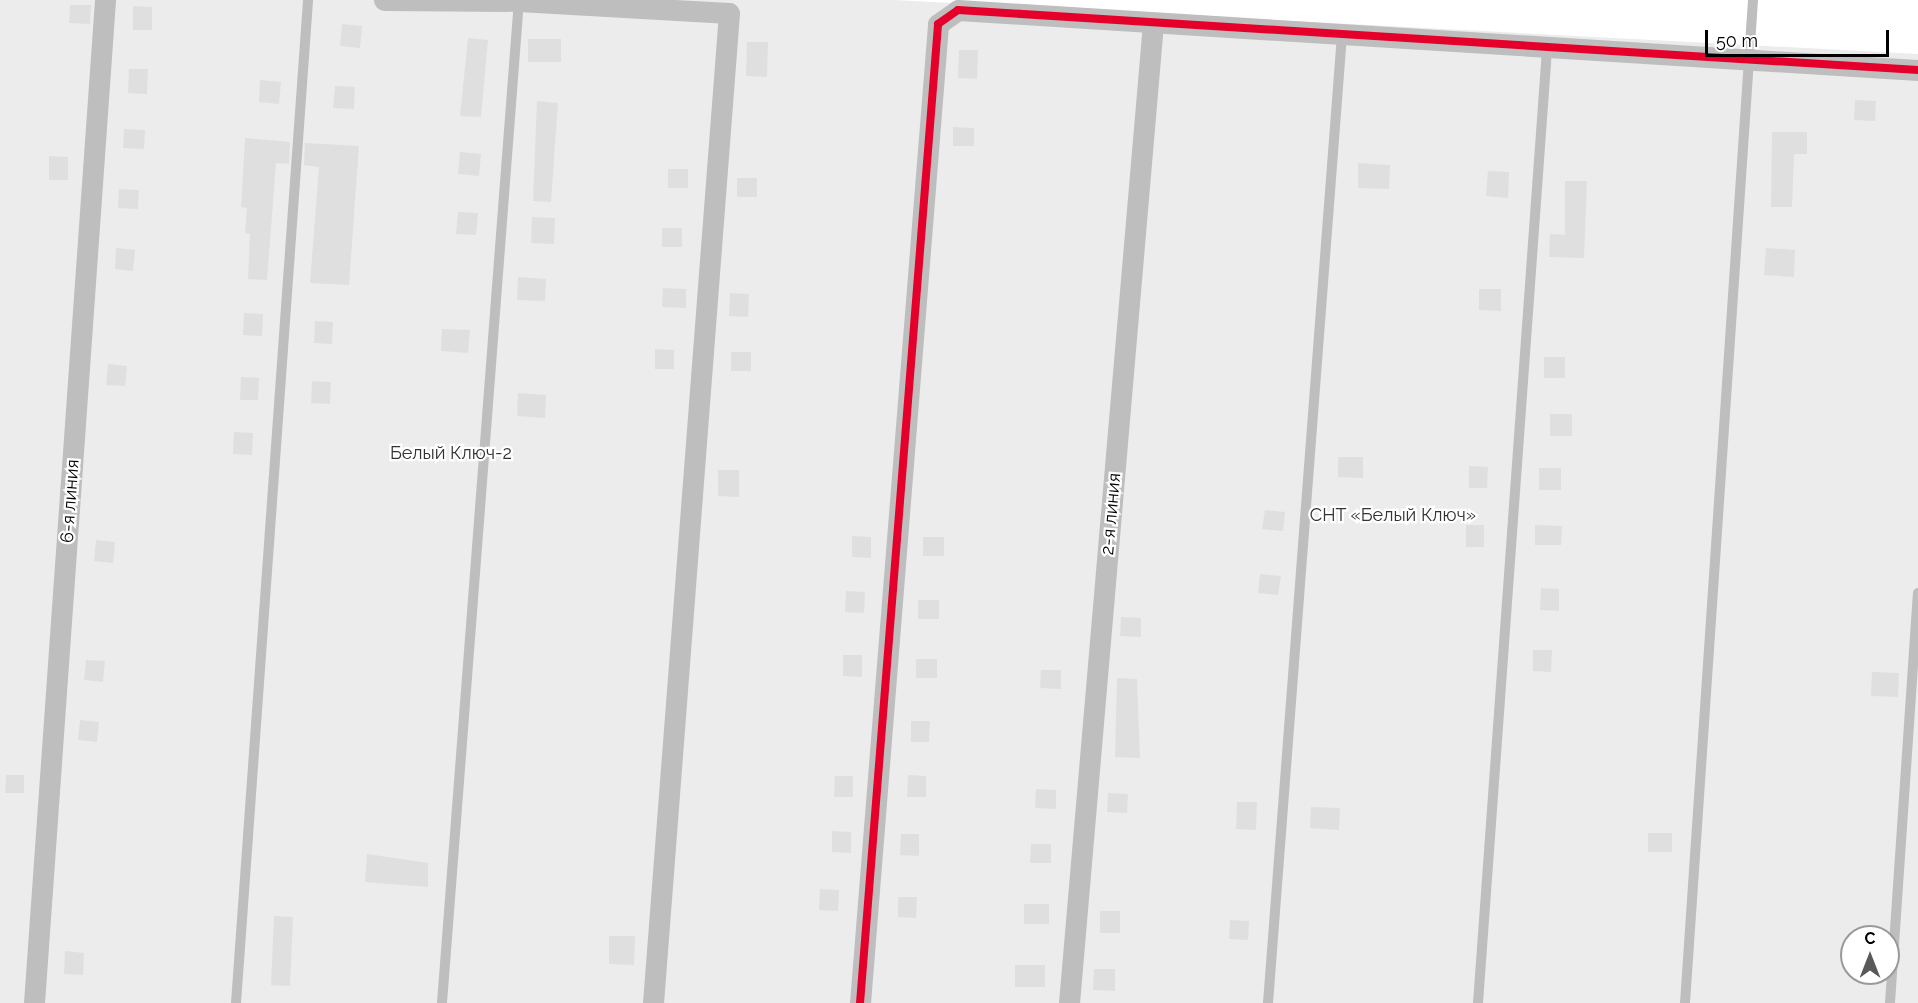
<!DOCTYPE html>
<html>
<head>
<meta charset="utf-8">
<style>
	body { margin:0 }
	#map { position:relative; width:1918px; height:1003px; overflow:hidden; background:#fff; font-family:Raleway,sans-serif }
	div>[style] { position:absolute }
	[style*='--x'] { left:calc(var(--x)*1px); top:calc(var(--y)*1px); width:calc(var(--w)*1px); rotate:calc(var(--a)*1deg) }
	.green>* { inset:0; background:#ececec }
	.building>* { inset:0; background:#dfdfdf }
	.service>* { height:10px; margin:-5px; padding:0 5px; transform-origin:5px; border-radius:5px; background:#bebebe }
	.minor>* { height:21px; margin:-10.5px; padding:0 10.5px; transform-origin:10.5px; border-radius:10.5px; background:#bebebe }
	.bus-1>* { height:8px; margin:-4px; padding:0 4px; transform-origin:4px; border-radius:4px; background:#e4002b }
	span { translate:-50% -50%; white-space:nowrap; text-align:center; line-height:1.15; -webkit-text-stroke:4.5px #fff; paint-order:stroke }
	.park-label { font-size:18px; color:#333 }
	.street-label { font-size:18px; color:#000 }
	.north { position:absolute; left:1840px; top:925px; width:60px; height:60px; box-sizing:border-box; background:#fff; border:2px solid #999; border-radius:50%; rotate:0deg; font-size:16px; font-weight:700; line-height:24px; text-align:center; color:#000 }
	.north::after { content:''; display:block; margin:auto; width:21px; height:27px; background:#595959; clip-path:polygon(50% 0,100% 100%,50% 72%,0 100%) }
	.scale { position:absolute; left:1705px; top:30px; width:184px; height:27px; box-sizing:border-box; border:3px solid #000; border-top:0; padding-left:8px; font-size:18px; line-height:21px; white-space:nowrap; color:#000; -webkit-text-stroke:4px #fff; paint-order:stroke }
</style>
</head>
<body>
<div id="map">
	<div class="green">
		<div style="clip-path:polygon(evenodd,0 0,894px 0,1918px 54px,1918px 1003px,0 1003px,0 0,1852px 937px,1888px 937px,1888px 973px,1852px 973px,1852px 937px)"></div>
	</div>
	<div class="building">
		<div style="clip-path:polygon(70px 5px,91px 5px,90px 24px,69px 23px)"></div>
		<div style="clip-path:polygon(133px 6px,152px 7px,152px 30px,133px 30px)"></div>
		<div style="clip-path:polygon(342px 24px,362px 26px,360px 48px,340px 46px)"></div>
		<div style="clip-path:polygon(468px 38px,488px 40px,481px 117px,460px 116px)"></div>
		<div style="clip-path:polygon(528px 39px,561px 39px,561px 62px,528px 62px)"></div>
		<div style="clip-path:polygon(747px 42px,768px 42px,767px 77px,746px 76px)"></div>
		<div style="clip-path:polygon(959px 50px,978px 50px,977px 79px,958px 78px)"></div>
		<div style="clip-path:polygon(129px 69px,148px 69px,147px 94px,128px 93px)"></div>
		<div style="clip-path:polygon(260px 80px,281px 82px,279px 104px,259px 102px)"></div>
		<div style="clip-path:polygon(335px 86px,355px 87px,354px 109px,333px 108px)"></div>
		<div style="clip-path:polygon(1855px 100px,1876px 101px,1875px 121px,1854px 120px)"></div>
		<div style="clip-path:polygon(537px 101px,558px 103px,551px 202px,533px 201px)"></div>
		<div style="clip-path:polygon(953px 127px,974px 128px,974px 146px,953px 146px)"></div>
		<div style="clip-path:polygon(124px 129px,145px 130px,144px 149px,123px 148px)"></div>
		<div style="clip-path:polygon(1772px 132px,1807px 132px,1807px 154px,1794px 154px,1792px 207px,1771px 207px)"></div>
		<div style="clip-path:polygon(245px 138px,290px 142px,289px 164px,276px 163px,267px 280px,248px 279px,250px 234px,245px 233px,247px 208px,241px 207px)"></div>
		<div style="clip-path:polygon(305px 143px,359px 146px,349px 285px,310px 283px,319px 167px,304px 165px)"></div>
		<div style="clip-path:polygon(460px 152px,481px 154px,479px 176px,458px 174px)"></div>
		<div style="clip-path:polygon(49px 156px,68px 157px,68px 180px,49px 180px)"></div>
		<div style="clip-path:polygon(1358px 163px,1390px 165px,1389px 189px,1358px 188px)"></div>
		<div style="clip-path:polygon(668px 169px,688px 169px,688px 188px,668px 188px)"></div>
		<div style="clip-path:polygon(1488px 171px,1509px 172px,1508px 198px,1486px 196px)"></div>
		<div style="clip-path:polygon(737px 178px,757px 178px,757px 197px,737px 197px)"></div>
		<div style="clip-path:polygon(1565px 181px,1587px 181px,1584px 258px,1549px 257px,1550px 234px,1565px 235px)"></div>
		<div style="clip-path:polygon(119px 189px,139px 190px,138px 209px,118px 208px)"></div>
		<div style="clip-path:polygon(458px 212px,478px 213px,476px 235px,456px 234px)"></div>
		<div style="clip-path:polygon(532px 217px,555px 218px,554px 244px,531px 243px)"></div>
		<div style="clip-path:polygon(662px 228px,682px 228px,682px 247px,662px 247px)"></div>
		<div style="clip-path:polygon(116px 248px,135px 250px,133px 271px,115px 269px)"></div>
		<div style="clip-path:polygon(1766px 248px,1795px 250px,1794px 277px,1764px 275px)"></div>
		<div style="clip-path:polygon(518px 277px,546px 279px,545px 301px,517px 300px)"></div>
		<div style="clip-path:polygon(663px 288px,686px 289px,686px 308px,662px 307px)"></div>
		<div style="clip-path:polygon(1479px 289px,1501px 289px,1501px 311px,1479px 310px)"></div>
		<div style="clip-path:polygon(730px 293px,749px 294px,748px 317px,729px 316px)"></div>
		<div style="clip-path:polygon(244px 313px,263px 314px,262px 336px,243px 335px)"></div>
		<div style="clip-path:polygon(315px 321px,333px 322px,332px 344px,314px 343px)"></div>
		<div style="clip-path:polygon(442px 329px,470px 330px,468px 353px,441px 351px)"></div>
		<div style="clip-path:polygon(655px 349px,674px 350px,674px 369px,655px 369px)"></div>
		<div style="clip-path:polygon(731px 352px,751px 352px,751px 371px,731px 371px)"></div>
		<div style="clip-path:polygon(1544px 357px,1565px 357px,1565px 378px,1544px 378px)"></div>
		<div style="clip-path:polygon(108px 364px,127px 366px,125px 386px,106px 385px)"></div>
		<div style="clip-path:polygon(241px 377px,259px 378px,258px 400px,240px 400px)"></div>
		<div style="clip-path:polygon(312px 381px,331px 382px,330px 404px,311px 403px)"></div>
		<div style="clip-path:polygon(518px 393px,546px 395px,545px 418px,517px 416px)"></div>
		<div style="clip-path:polygon(1550px 414px,1572px 414px,1572px 436px,1550px 436px)"></div>
		<div style="clip-path:polygon(234px 432px,253px 433px,252px 455px,233px 454px)"></div>
		<div style="clip-path:polygon(1338px 457px,1363px 457px,1363px 478px,1338px 477px)"></div>
		<div style="clip-path:polygon(1469px 466px,1488px 467px,1487px 488px,1469px 488px)"></div>
		<div style="clip-path:polygon(1539px 468px,1561px 468px,1561px 490px,1539px 490px)"></div>
		<div style="clip-path:polygon(718px 470px,739px 470px,739px 497px,718px 496px)"></div>
		<div style="clip-path:polygon(1265px 510px,1285px 512px,1283px 531px,1262px 529px)"></div>
		<div style="clip-path:polygon(1466px 525px,1484px 525px,1484px 547px,1466px 547px)"></div>
		<div style="clip-path:polygon(1535px 525px,1562px 526px,1561px 545px,1535px 545px)"></div>
		<div style="clip-path:polygon(852px 536px,871px 537px,871px 558px,852px 557px)"></div>
		<div style="clip-path:polygon(923px 537px,944px 537px,944px 556px,923px 556px)"></div>
		<div style="clip-path:polygon(96px 540px,115px 542px,113px 563px,94px 561px)"></div>
		<div style="clip-path:polygon(1260px 574px,1281px 576px,1278px 595px,1258px 593px)"></div>
		<div style="clip-path:polygon(1541px 588px,1559px 589px,1559px 611px,1540px 610px)"></div>
		<div style="clip-path:polygon(846px 591px,865px 592px,864px 613px,845px 612px)"></div>
		<div style="clip-path:polygon(918px 600px,939px 600px,939px 619px,918px 619px)"></div>
		<div style="clip-path:polygon(1121px 617px,1141px 618px,1141px 637px,1120px 636px)"></div>
		<div style="clip-path:polygon(1533px 650px,1552px 650px,1551px 672px,1533px 671px)"></div>
		<div style="clip-path:polygon(843px 655px,862px 655px,862px 677px,843px 676px)"></div>
		<div style="clip-path:polygon(916px 659px,937px 659px,937px 678px,916px 678px)"></div>
		<div style="clip-path:polygon(86px 660px,105px 661px,103px 682px,84px 680px)"></div>
		<div style="clip-path:polygon(1041px 670px,1061px 670px,1061px 689px,1040px 688px)"></div>
		<div style="clip-path:polygon(1872px 672px,1899px 673px,1898px 697px,1871px 696px)"></div>
		<div style="clip-path:polygon(1117px 678px,1137px 679px,1140px 758px,1115px 757px)"></div>
		<div style="clip-path:polygon(80px 720px,99px 722px,97px 742px,78px 740px)"></div>
		<div style="clip-path:polygon(911px 721px,930px 721px,929px 742px,911px 742px)"></div>
		<div style="clip-path:polygon(6px 775px,24px 775px,24px 793px,5px 793px)"></div>
		<div style="clip-path:polygon(908px 775px,926px 776px,926px 797px,907px 797px)"></div>
		<div style="clip-path:polygon(835px 776px,853px 776px,853px 797px,834px 797px)"></div>
		<div style="clip-path:polygon(1036px 789px,1056px 790px,1056px 809px,1035px 808px)"></div>
		<div style="clip-path:polygon(1108px 793px,1128px 794px,1127px 813px,1107px 812px)"></div>
		<div style="clip-path:polygon(1237px 802px,1257px 802px,1256px 830px,1236px 829px)"></div>
		<div style="clip-path:polygon(1311px 807px,1340px 808px,1339px 830px,1310px 828px)"></div>
		<div style="clip-path:polygon(832px 831px,851px 832px,851px 853px,832px 852px)"></div>
		<div style="clip-path:polygon(1648px 833px,1672px 833px,1672px 852px,1648px 852px)"></div>
		<div style="clip-path:polygon(901px 834px,919px 834px,919px 856px,900px 855px)"></div>
		<div style="clip-path:polygon(1031px 844px,1051px 844px,1051px 863px,1030px 863px)"></div>
		<div style="clip-path:polygon(367px 854px,428px 863px,428px 887px,365px 882px)"></div>
		<div style="clip-path:polygon(820px 889px,839px 890px,838px 911px,819px 910px)"></div>
		<div style="clip-path:polygon(898px 897px,917px 897px,916px 918px,898px 917px)"></div>
		<div style="clip-path:polygon(1024px 904px,1049px 904px,1049px 924px,1024px 924px)"></div>
		<div style="clip-path:polygon(1100px 911px,1120px 911px,1120px 933px,1100px 933px)"></div>
		<div style="clip-path:polygon(274px 916px,293px 917px,290px 986px,271px 985px)"></div>
		<div style="clip-path:polygon(1230px 920px,1249px 921px,1248px 940px,1229px 939px)"></div>
		<div style="clip-path:polygon(609px 936px,635px 936px,634px 965px,609px 964px)"></div>
		<div style="clip-path:polygon(65px 951px,84px 953px,83px 975px,64px 974px)"></div>
		<div style="clip-path:polygon(1015px 965px,1045px 965px,1045px 987px,1015px 987px)"></div>
		<div style="clip-path:polygon(1094px 969px,1115px 969px,1115px 991px,1093px 990px)"></div>
	</div>
	<div class="service">
		<div style="--x:236;--y:1003;--w:1006;--a:-85.89"></div>
		<div style="--x:442;--y:1003;--w:1005;--a:-85.61"></div>
		<div style="--x:1268;--y:1003;--w:971;--a:-85.63"></div>
		<div style="--x:1478;--y:1003;--w:956;--a:-85.86"></div>
		<div style="--x:1685;--y:1003;--w:1005;--a:-86.12"></div>
		<div style="--x:1890;--y:1003;--w:411;--a:-86.1"></div>
	</div>
	<div class="minor">
		<div style="--x:384;--y:0;--w:135;--a:0.4"></div>
		<div style="--x:519;--y:1;--w:210;--a:3.3"></div>
		<div style="--x:729;--y:13;--w:993;--a:94.39"></div>
		<div style="--x:34;--y:1003;--w:1006;--a:-85.95"></div>
		<div style="--x:860;--y:1003;--w:982;--a:-85.44"></div>
		<div style="--x:938;--y:24;--w:24;--a:-35"></div>
		<div style="--x:958;--y:10;--w:962;--a:3.58"></div>
		<div style="--x:1069;--y:1003;--w:983;--a:-85.1"></div>
	</div>
	<div class="bus-1">
		<div style="--x:860;--y:1003;--w:982;--a:-85.44"></div>
		<div style="--x:938;--y:24;--w:24;--a:-35"></div>
		<div style="--x:958;--y:10;--w:962;--a:3.58"></div>
	</div>
	<div class="park-label">
		<span style="left:451px;top:453px">Белый Ключ-2</span>
		<span style="left:1393px;top:515px">СНТ «Белый Ключ»</span>
	</div>
	<div class="street-label">
		<span style="left:70px;top:501px;rotate:-86deg">6-я линия</span>
		<span style="left:1111px;top:514px;rotate:-85deg">2-я линия</span>
	</div>
	<div class="north">С</div>
	<div class="scale">50 m</div>
</div>
</body>
</html>
